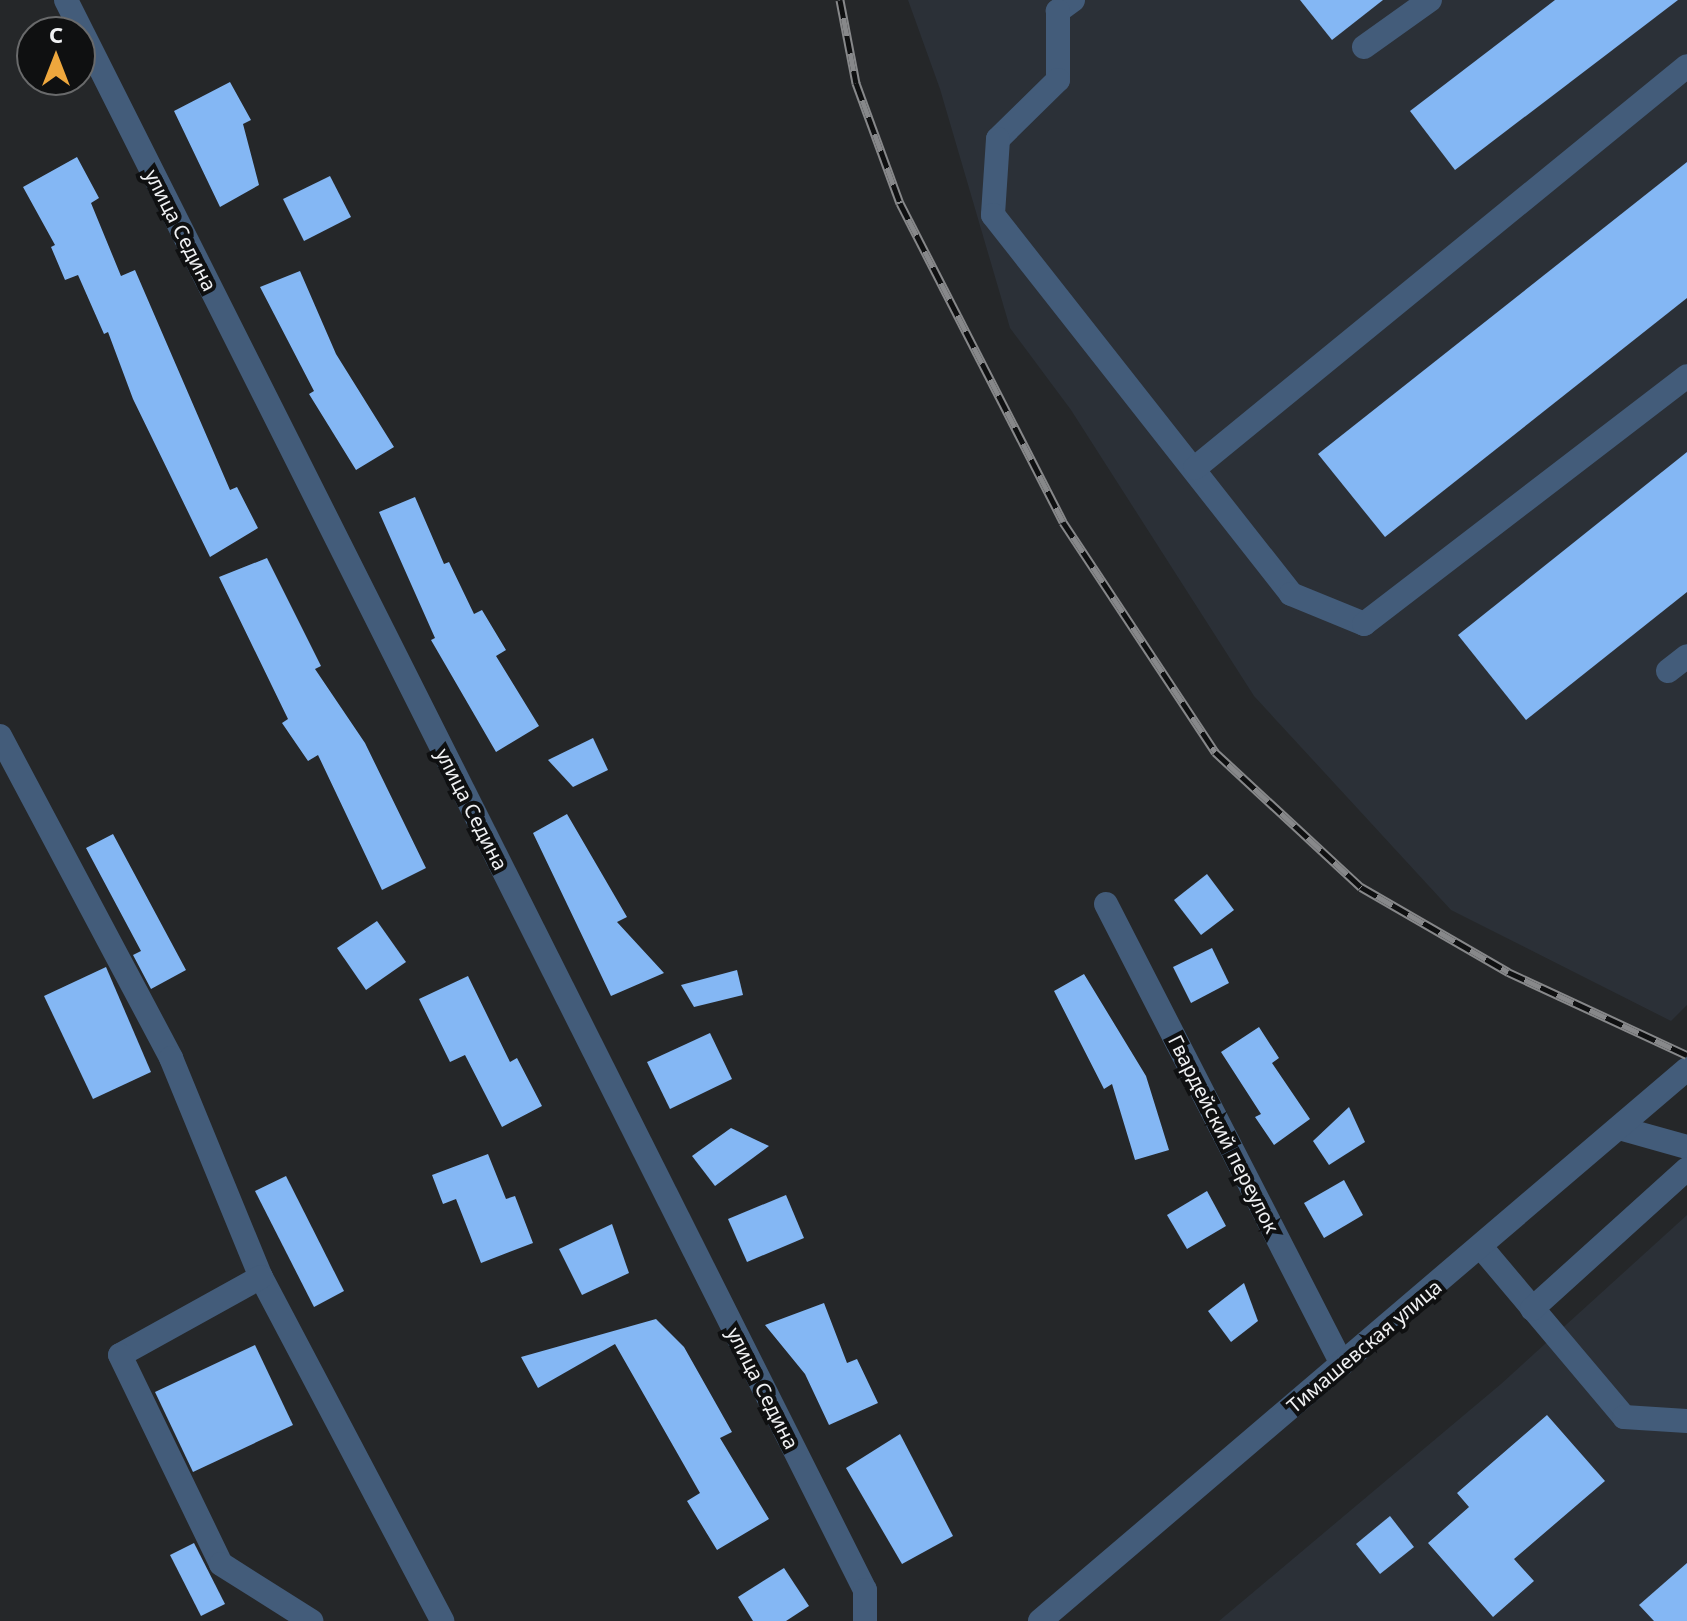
<!DOCTYPE html>
<html>
<head>
<meta charset="utf-8">
<style>
	body { margin:0 }
	#map { position:relative; width:1687px; height:1621px; overflow:hidden; background:#252729; font-family:"Noto Sans",sans-serif }
	div>[style] { position:absolute }
	[style*='--x'] { left:calc(var(--x)*1px); top:calc(var(--y)*1px); width:calc(var(--w)*1px); rotate:calc(var(--a)*1deg) }
	.built>* { inset:0; background:#2b3037 }
	.building>* { inset:0; background:#84b7f4 }
	.minor>* { height:24px; margin:-12px; padding:0 12px; transform-origin:12px; border-radius:12px; background:#435c7a }
	.rail>* { height:9px; margin-top:-4.5px; transform-origin:0; background:repeating-linear-gradient(90deg,#0f1011 0 18px,#87888a 0 36px); box-sizing:border-box; border-block:2px solid #87888a }
	span { translate:-50% -50%; white-space:nowrap; text-align:center; line-height:1.15; -webkit-text-stroke:8px #0f1011; paint-order:stroke }
	.street-label { font-size:20px; color:#f0f1f3 }
	.north { position:absolute; left:16px; top:16px; width:80px; height:80px; box-sizing:border-box; background:#0f1011; border:2px solid #696a6b; border-radius:50%; rotate:0deg; font-size:22px; font-weight:700; line-height:32px; text-align:center; color:#f0f1f3 }
	.north::after { content:''; display:block; margin:auto; width:28px; height:36px; background:#eea73d; clip-path:polygon(50% 0,100% 100%,50% 72%,0 100%) }
</style>
</head>
<body>
<div id="map">
	<div class="built">
		<div style="clip-path:polygon(908px 0,1687px 0,1687px 1005px,1671px 1021px,1451px 910px,1254px 696px,1071px 410px,1010px 328px,940px 89px)"></div>
		<div style="clip-path:polygon(1687px 1215px,1687px 1621px,1219px 1621px,1501px 1384px)"></div>
	</div>
	<div class="building">
		<div style="clip-path:polygon(1300px 0,1383px 0,1332px 40px)"></div>
		<div style="clip-path:polygon(1555px 0,1678px 0,1455px 170px,1410px 111px)"></div>
		<div style="clip-path:polygon(230px 82px,251px 120px,243px 124px,259px 185px,220px 207px,174px 111px)"></div>
		<div style="clip-path:polygon(77px 157px,99px 198px,91px 203px,121px 276px,135px 270px,230px 490px,237px 487px,258px 528px,210px 557px,133px 399px,108px 332px,104px 334px,78px 275px,65px 280px,51px 247px,55px 245px,23px 187px)"></div>
		<div style="clip-path:polygon(1687px 162px,1687px 298px,1385px 537px,1318px 454px)"></div>
		<div style="clip-path:polygon(330px 176px,351px 217px,304px 241px,283px 199px)"></div>
		<div style="clip-path:polygon(300px 271px,336px 354px,394px 447px,356px 470px,309px 394px,314px 391px,260px 287px)"></div>
		<div style="clip-path:polygon(1687px 452px,1687px 592px,1526px 720px,1458px 635px)"></div>
		<div style="clip-path:polygon(415px 497px,444px 564px,449px 562px,474px 614px,482px 610px,506px 650px,496px 656px,539px 726px,496px 752px,431px 640px,435px 638px,379px 512px)"></div>
		<div style="clip-path:polygon(267px 558px,321px 666px,315px 669px,365px 743px,426px 868px,382px 890px,318px 755px,308px 761px,282px 723px,288px 719px,219px 577px)"></div>
		<div style="clip-path:polygon(593px 738px,608px 770px,573px 787px,548px 760px)"></div>
		<div style="clip-path:polygon(567px 814px,627px 917px,617px 922px,664px 973px,611px 996px,533px 833px)"></div>
		<div style="clip-path:polygon(113px 834px,186px 970px,151px 989px,133px 955px,141px 951px,86px 848px)"></div>
		<div style="clip-path:polygon(1207px 874px,1234px 910px,1201px 935px,1174px 900px)"></div>
		<div style="clip-path:polygon(377px 921px,406px 962px,366px 990px,337px 948px)"></div>
		<div style="clip-path:polygon(1212px 948px,1229px 983px,1191px 1003px,1173px 967px)"></div>
		<div style="clip-path:polygon(106px 967px,151px 1072px,93px 1099px,44px 996px)"></div>
		<div style="clip-path:polygon(737px 970px,743px 995px,694px 1007px,681px 985px)"></div>
		<div style="clip-path:polygon(1084px 974px,1146px 1076px,1169px 1150px,1135px 1160px,1112px 1084px,1104px 1089px,1054px 991px)"></div>
		<div style="clip-path:polygon(468px 976px,510px 1062px,517px 1058px,542px 1106px,502px 1127px,465px 1055px,450px 1062px,419px 999px)"></div>
		<div style="clip-path:polygon(1259px 1027px,1279px 1058px,1272px 1063px,1310px 1119px,1274px 1145px,1255px 1117px,1261px 1114px,1221px 1052px)"></div>
		<div style="clip-path:polygon(710px 1033px,732px 1079px,670px 1109px,647px 1062px)"></div>
		<div style="clip-path:polygon(1349px 1107px,1365px 1142px,1329px 1165px,1313px 1141px)"></div>
		<div style="clip-path:polygon(731px 1128px,769px 1146px,715px 1186px,692px 1156px)"></div>
		<div style="clip-path:polygon(488px 1154px,506px 1199px,515px 1196px,533px 1243px,481px 1263px,456px 1199px,443px 1204px,432px 1175px)"></div>
		<div style="clip-path:polygon(286px 1176px,344px 1291px,314px 1307px,255px 1191px)"></div>
		<div style="clip-path:polygon(1344px 1180px,1363px 1215px,1324px 1238px,1304px 1203px)"></div>
		<div style="clip-path:polygon(1207px 1191px,1226px 1226px,1187px 1249px,1167px 1215px)"></div>
		<div style="clip-path:polygon(786px 1195px,804px 1238px,747px 1262px,728px 1219px)"></div>
		<div style="clip-path:polygon(612px 1224px,629px 1273px,582px 1295px,559px 1249px)"></div>
		<div style="clip-path:polygon(1244px 1283px,1258px 1321px,1231px 1342px,1208px 1311px)"></div>
		<div style="clip-path:polygon(824px 1303px,847px 1363px,857px 1359px,878px 1403px,829px 1425px,805px 1374px,765px 1325px)"></div>
		<div style="clip-path:polygon(656px 1319px,684px 1347px,732px 1432px,720px 1438px,769px 1519px,717px 1550px,687px 1501px,700px 1493px,615px 1344px,538px 1388px,521px 1357px)"></div>
		<div style="clip-path:polygon(255px 1345px,293px 1425px,193px 1472px,155px 1392px)"></div>
		<div style="clip-path:polygon(1547px 1415px,1605px 1481px,1514px 1559px,1534px 1581px,1493px 1617px,1428px 1543px,1469px 1507px,1457px 1493px)"></div>
		<div style="clip-path:polygon(900px 1434px,953px 1536px,902px 1564px,846px 1468px)"></div>
		<div style="clip-path:polygon(1390px 1516px,1414px 1547px,1380px 1574px,1356px 1544px)"></div>
		<div style="clip-path:polygon(194px 1543px,225px 1604px,201px 1616px,170px 1555px)"></div>
		<div style="clip-path:polygon(1687px 1563px,1687px 1621px,1654px 1621px,1639px 1605px)"></div>
		<div style="clip-path:polygon(784px 1568px,809px 1606px,786px 1621px,753px 1621px,738px 1597px)"></div>
	</div>
	<div class="minor">
		<div style="--x:66;--y:0;--w:1779;--a:63.32"></div>
		<div style="--x:865;--y:1590;--w:31;--a:90"></div>
		<div style="--x:1073;--y:0;--w:19;--a:144"></div>
		<div style="--x:1058;--y:11;--w:69;--a:90"></div>
		<div style="--x:1058;--y:80;--w:84;--a:135.5"></div>
		<div style="--x:998;--y:139;--w:76;--a:93.8"></div>
		<div style="--x:993;--y:215;--w:482;--a:51.8"></div>
		<div style="--x:1291;--y:594;--w:79;--a:22.3"></div>
		<div style="--x:1364;--y:624;--w:407;--a:-37.5"></div>
		<div style="--x:1364;--y:47;--w:81;--a:-35.5"></div>
		<div style="--x:1195;--y:468;--w:635;--a:-39.25"></div>
		<div style="--x:1668;--y:671;--w:24;--a:-38"></div>
		<div style="--x:0;--y:736;--w:365;--a:62"></div>
		<div style="--x:171;--y:1058;--w:237;--a:67.7"></div>
		<div style="--x:261;--y:1277;--w:389;--a:62.2"></div>
		<div style="--x:1106;--y:904;--w:517;--a:62.84"></div>
		<div style="--x:1619;--y:1128;--w:71;--a:15.6"></div>
		<div style="--x:1481;--y:1247;--w:222;--a:49.9"></div>
		<div style="--x:1624;--y:1417;--w:63;--a:3.6"></div>
		<div style="--x:261;--y:1277;--w:161;--a:151"></div>
		<div style="--x:120;--y:1355;--w:232;--a:64.2"></div>
		<div style="--x:221;--y:1564;--w:107;--a:32.3"></div>
		<div style="--x:1532;--y:1309;--w:209;--a:-42.1"></div>
		<div style="--x:1040;--y:1621;--w:850;--a:-40.47"></div>
	</div>
	<div class="rail">
		<div style="--x:840;--y:0;--w:85;--a:79.1"></div>
		<div style="--x:856;--y:83;--w:128;--a:69.9"></div>
		<div style="--x:900;--y:203;--w:358;--a:62.9"></div>
		<div style="--x:1063;--y:522;--w:276;--a:56.5"></div>
		<div style="--x:1215;--y:752;--w:199;--a:42.8"></div>
		<div style="--x:1361;--y:887;--w:170;--a:30"></div>
		<div style="--x:1508;--y:972;--w:197;--a:24.9"></div>
	</div>
	<div class="street-label">
		<span style="left:181px;top:230px;rotate:63deg">улица Седина</span>
		<span style="left:472px;top:809px;rotate:63deg">улица Седина</span>
		<span style="left:1224px;top:1134px;rotate:63deg">Гвардейский переулок</span>
		<span style="left:1364px;top:1346px;rotate:-40deg">Тимашевская улица</span>
		<span style="left:763px;top:1388px;rotate:63deg">улица Седина</span>
	</div>
	<div class="north">С</div>
</div>
</body>
</html>
